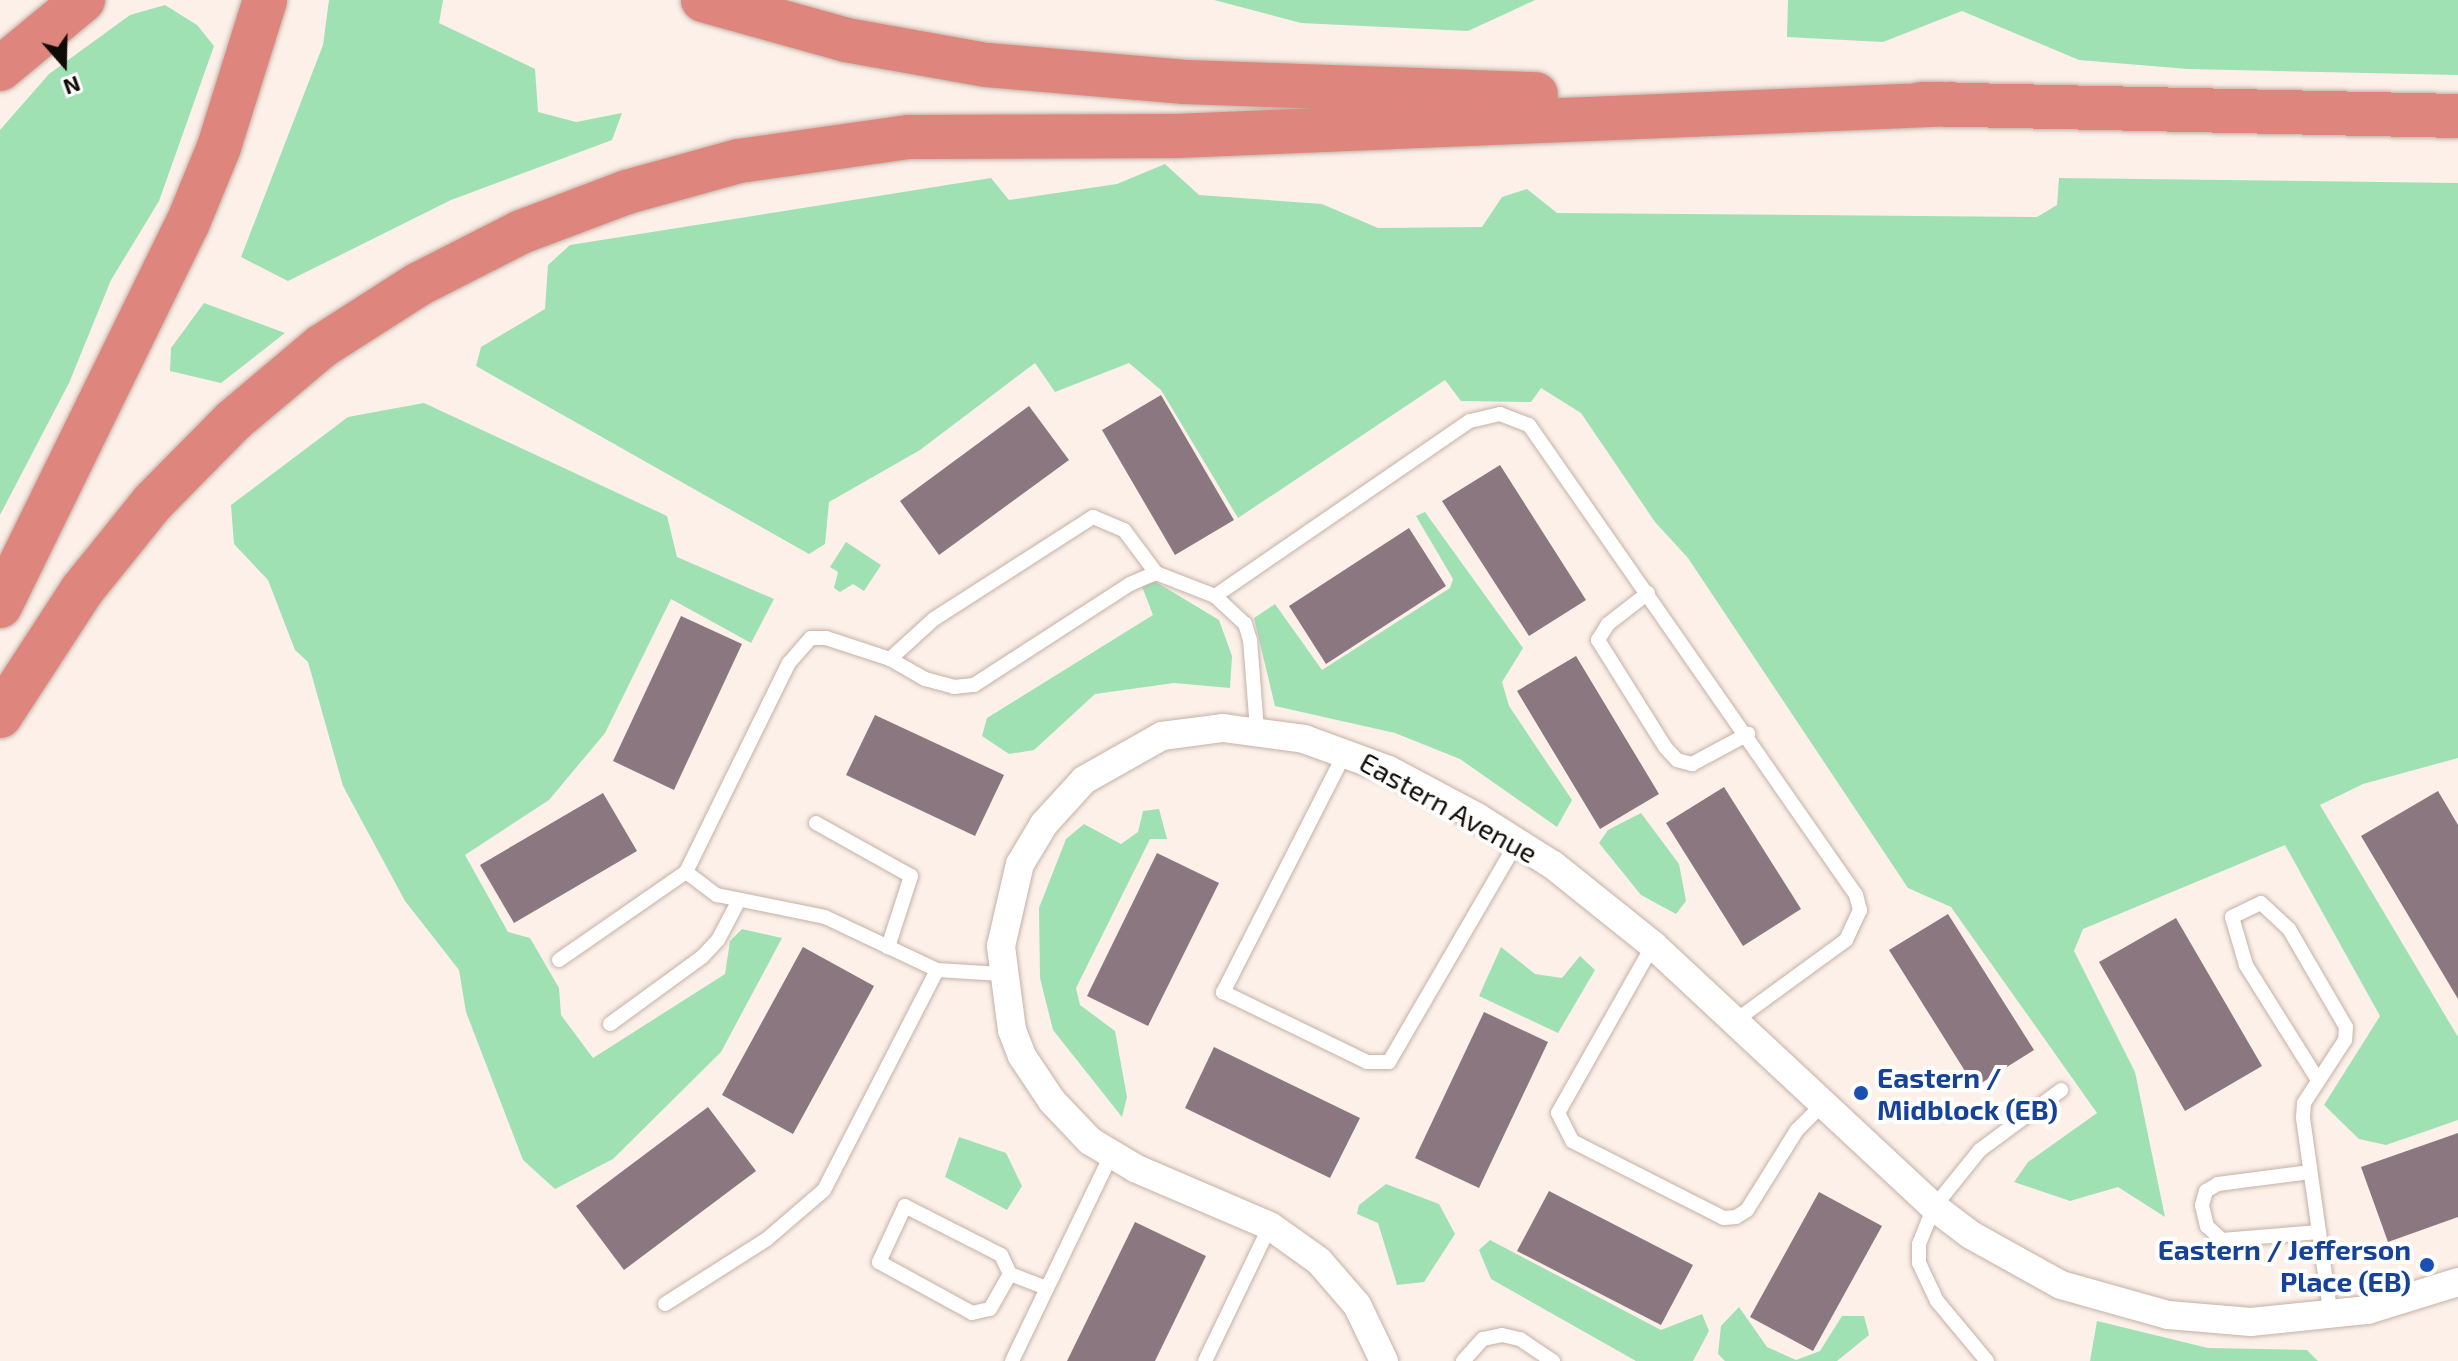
<!DOCTYPE html>
<html>
<head>
<meta charset="utf-8">
<style>
	body { margin:0 }
	#map { position:relative; width:2458px; height:1361px; overflow:hidden; background:#fcf0e9; font-family:"Exo 2",sans-serif }
	div>[style] { position:absolute }
	[style*='--x'] { left:calc(var(--x)*1px); top:calc(var(--y)*1px); width:calc(var(--w)*1px); rotate:calc(var(--a)*1deg) }
	.green>* { inset:0; background:#9fe1b3 }
	.building>* { inset:0; background:#8b777f }
	.roads { filter:drop-shadow(0 0 2px #c4b1a5) drop-shadow(0 0 2px #c4b1a5) }
	.service>* { height:14px; margin:-7px; padding:0 7px; transform-origin:7px; border-radius:7px; background:#fff }
	.minor>* { height:28px; margin:-14px; padding:0 14px; transform-origin:14px; border-radius:14px; background:#fff }
	.motorway>* { height:44px; margin:-22px; padding:0 22px; transform-origin:22px; border-radius:22px; background:#de857d }
	.dots>* { width:22px; height:22px; translate:-50% -50%; box-sizing:border-box; border:4px solid #fff; border-radius:50% }
	span { translate:-50% -50%; white-space:nowrap; text-align:center; line-height:1.15; -webkit-text-stroke:8px #fff; paint-order:stroke }
	.street-label { font-size:28px; color:#110b07 }
	.transit-label { font-size:28px; color:#164399; font-weight:700 }
	.left { translate:0 -50%; text-align:left }
	.right { translate:-100% -50%; text-align:right }
	.north { position:absolute; left:24px; top:24px; width:80px; height:80px; -webkit-text-stroke:6px #fff; paint-order:stroke; rotate:160deg; font-size:22px; font-weight:700; line-height:32px; text-align:center; color:#110b07 }
	.north::after { content:''; display:block; margin:auto; width:28px; height:36px; background:#110b07; clip-path:polygon(50% 0,100% 100%,50% 72%,0 100%) }
</style>
</head>
<body>
<div id="map">
	<div class="green">
		<div style="clip-path:polygon(329px 0,443px 0,439px 23px,535px 69px,538px 112px,576px 122px,622px 113px,612px 140px,451px 200px,288px 281px,241px 257px,323px 45px)"></div>
		<div style="clip-path:polygon(1214px 0,1535px 0,1468px 31px,1301px 23px)"></div>
		<div style="clip-path:polygon(1788px 0,2458px 0,2458px 75px,2188px 69px,2079px 60px,1962px 11px,1883px 42px,1787px 37px)"></div>
		<div style="clip-path:polygon(165px 5px,197px 25px,214px 46px,159px 201px,111px 280px,69px 383px,0 515px,0 130px,49px 74px,130px 15px)"></div>
		<div style="clip-path:polygon(1165px 164px,1199px 195px,1322px 204px,1378px 228px,1482px 227px,1502px 197px,1527px 189px,1557px 213px,2037px 217px,2057px 205px,2059px 178px,2458px 183px,2458px 758px,2363px 784px,2320px 805px,2458px 1037px,2458px 1120px,2386px 1145px,2359px 1139px,2324px 1105px,2380px 1016px,2285px 845px,2083px 929px,2074px 951px,2135px 1072px,2165px 1217px,2118px 1187px,2070px 1201px,2014px 1182px,2028px 1162px,2097px 1113px,1951px 907px,1908px 888px,1688px 558px,1655px 522px,1581px 413px,1541px 388px,1531px 402px,1461px 401px,1445px 380px,1238px 518px,1161px 390px,1129px 363px,1055px 392px,1035px 363px,920px 450px,829px 502px,825px 544px,809px 554px,476px 366px,481px 347px,545px 309px,548px 265px,570px 245px,991px 178px,1009px 200px,1117px 184px)"></div>
		<div style="clip-path:polygon(204px 303px,285px 333px,221px 383px,170px 371px,171px 348px)"></div>
		<div style="clip-path:polygon(424px 403px,667px 516px,677px 557px,774px 599px,751px 643px,671px 599px,605px 733px,549px 800px,465px 855px,508px 932px,530px 938px,559px 988px,561px 1015px,593px 1058px,725px 974px,730px 941px,742px 929px,782px 938px,721px 1052px,613px 1159px,555px 1189px,523px 1160px,466px 1012px,459px 970px,405px 901px,343px 786px,308px 662px,295px 650px,268px 580px,234px 544px,231px 505px,348px 417px)"></div>
		<div style="clip-path:polygon(1425px 512px,1523px 648px,1502px 682px,1509px 706px,1572px 800px,1557px 827px,1460px 759px,1395px 733px,1275px 706px,1254px 618px,1275px 604px,1322px 670px,1450px 588px,1453px 579px,1416px 516px)"></div>
		<div style="clip-path:polygon(846px 542px,881px 565px,864px 591px,853px 584px,840px 592px,834px 588px,838px 572px,830px 567px)"></div>
		<div style="clip-path:polygon(1156px 582px,1219px 620px,1232px 656px,1230px 688px,1174px 683px,1095px 694px,1034px 750px,1009px 754px,982px 736px,987px 718px,1153px 615px,1141px 584px)"></div>
		<div style="clip-path:polygon(1159px 809px,1167px 839px,1150px 839px,1076px 988px,1080px 1005px,1115px 1031px,1127px 1097px,1122px 1117px,1053px 1030px,1040px 978px,1039px 908px,1066px 839px,1084px 824px,1121px 844px,1138px 832px,1143px 811px)"></div>
		<div style="clip-path:polygon(1641px 813px,1679px 864px,1686px 901px,1676px 914px,1641px 895px,1599px 843px,1608px 830px)"></div>
		<div style="clip-path:polygon(1501px 947px,1535px 974px,1562px 978px,1580px 956px,1595px 970px,1558px 1033px,1479px 996px)"></div>
		<div style="clip-path:polygon(959px 1137px,1006px 1153px,1022px 1186px,1007px 1210px,945px 1177px)"></div>
		<div style="clip-path:polygon(1386px 1184px,1439px 1204px,1455px 1234px,1424px 1282px,1397px 1285px,1378px 1223px,1357px 1214px,1359px 1205px)"></div>
		<div style="clip-path:polygon(1490px 1240px,1661px 1330px,1702px 1314px,1709px 1331px,1693px 1361px,1636px 1361px,1491px 1279px,1479px 1250px)"></div>
		<div style="clip-path:polygon(1739px 1307px,1767px 1347px,1796px 1360px,1820px 1351px,1842px 1316px,1864px 1316px,1869px 1335px,1837px 1361px,1725px 1361px,1718px 1354px,1721px 1326px)"></div>
		<div style="clip-path:polygon(2097px 1321px,2208px 1348px,2307px 1350px,2318px 1361px,2090px 1361px)"></div>
	</div>
	<div class="building">
		<div style="clip-path:polygon(1161px 395px,1234px 520px,1175px 555px,1102px 430px)"></div>
		<div style="clip-path:polygon(1029px 406px,1069px 460px,939px 555px,900px 501px)"></div>
		<div style="clip-path:polygon(1500px 465px,1586px 600px,1529px 636px,1442px 501px)"></div>
		<div style="clip-path:polygon(1409px 528px,1446px 586px,1326px 664px,1289px 606px)"></div>
		<div style="clip-path:polygon(681px 616px,742px 644px,674px 790px,613px 761px)"></div>
		<div style="clip-path:polygon(1576px 656px,1659px 794px,1600px 829px,1517px 691px)"></div>
		<div style="clip-path:polygon(875px 715px,1004px 775px,975px 836px,846px 775px)"></div>
		<div style="clip-path:polygon(1724px 787px,1801px 909px,1743px 946px,1666px 823px)"></div>
		<div style="clip-path:polygon(2438px 791px,2458px 825px,2458px 999px,2361px 836px)"></div>
		<div style="clip-path:polygon(603px 793px,637px 851px,514px 923px,480px 865px)"></div>
		<div style="clip-path:polygon(1157px 853px,1219px 883px,1148px 1026px,1087px 996px)"></div>
		<div style="clip-path:polygon(1948px 914px,2034px 1050px,1975px 1087px,1889px 950px)"></div>
		<div style="clip-path:polygon(2176px 918px,2262px 1066px,2185px 1111px,2099px 962px)"></div>
		<div style="clip-path:polygon(803px 947px,874px 986px,793px 1134px,722px 1095px)"></div>
		<div style="clip-path:polygon(1484px 1012px,1548px 1042px,1479px 1188px,1415px 1158px)"></div>
		<div style="clip-path:polygon(1214px 1047px,1360px 1118px,1330px 1178px,1185px 1108px)"></div>
		<div style="clip-path:polygon(708px 1107px,756px 1171px,624px 1270px,576px 1206px)"></div>
		<div style="clip-path:polygon(2458px 1133px,2458px 1217px,2388px 1242px,2361px 1167px)"></div>
		<div style="clip-path:polygon(1549px 1191px,1693px 1265px,1661px 1325px,1517px 1251px)"></div>
		<div style="clip-path:polygon(1819px 1192px,1882px 1226px,1813px 1351px,1750px 1317px)"></div>
		<div style="clip-path:polygon(1135px 1222px,1206px 1256px,1155px 1361px,1067px 1361px)"></div>
	</div>
	<div class="roads">
		<div class="service">
			<div style="--x:1648;--y:593;--w:51;--a:142.2"></div>
			<div style="--x:1608;--y:624;--w:19;--a:122"></div>
			<div style="--x:1598;--y:640;--w:126;--a:57.9"></div>
			<div style="--x:1665;--y:747;--w:18;--a:47"></div>
			<div style="--x:1677;--y:760;--w:16;--a:15"></div>
			<div style="--x:1692;--y:764;--w:64;--a:-28.2"></div>
			<div style="--x:890;--y:659;--w:40;--a:29.7"></div>
			<div style="--x:925;--y:679;--w:30;--a:15"></div>
			<div style="--x:954;--y:687;--w:20;--a:-6"></div>
			<div style="--x:974;--y:685;--w:186;--a:-32.9"></div>
			<div style="--x:1130;--y:584;--w:28;--a:-23"></div>
			<div style="--x:1257;--y:730;--w:90;--a:-94.4"></div>
			<div style="--x:1250;--y:640;--w:17;--a:-107"></div>
			<div style="--x:1245;--y:624;--w:41;--a:-137"></div>
			<div style="--x:1215;--y:596;--w:309;--a:-34.5"></div>
			<div style="--x:1470;--y:421;--w:31;--a:-13"></div>
			<div style="--x:1500;--y:414;--w:31;--a:21"></div>
			<div style="--x:1529;--y:425;--w:573;--a:55.17"></div>
			<div style="--x:1856;--y:895;--w:16;--a:75"></div>
			<div style="--x:1860;--y:910;--w:33;--a:115"></div>
			<div style="--x:1846;--y:940;--w:137;--a:143.9"></div>
			<div style="--x:1346;--y:751;--w:271;--a:117"></div>
			<div style="--x:1223;--y:992;--w:160;--a:25.9"></div>
			<div style="--x:1367;--y:1062;--w:22;--a:0"></div>
			<div style="--x:1389;--y:1062;--w:255;--a:-59.8"></div>
			<div style="--x:816;--y:823;--w:109;--a:29.2"></div>
			<div style="--x:911;--y:876;--w:75;--a:107.9"></div>
			<div style="--x:686;--y:872;--w:39;--a:37"></div>
			<div style="--x:717;--y:895;--w:110;--a:11.5"></div>
			<div style="--x:825;--y:917;--w:124;--a:25.3"></div>
			<div style="--x:937;--y:970;--w:64;--a:3.6"></div>
			<div style="--x:1653;--y:945;--w:193;--a:119.5"></div>
			<div style="--x:1558;--y:1113;--w:31;--a:63"></div>
			<div style="--x:1572;--y:1141;--w:170;--a:26.9"></div>
			<div style="--x:1724;--y:1218;--w:12;--a:-5"></div>
			<div style="--x:1736;--y:1217;--w:13;--a:-32"></div>
			<div style="--x:1747;--y:1210;--w:94;--a:-58"></div>
			<div style="--x:1797;--y:1130;--w:37;--a:-45"></div>
			<div style="--x:559;--y:960;--w:155;--a:-34.7"></div>
			<div style="--x:686;--y:872;--w:233;--a:-63.8"></div>
			<div style="--x:789;--y:663;--w:33;--a:-49"></div>
			<div style="--x:811;--y:638;--w:15;--a:0"></div>
			<div style="--x:826;--y:638;--w:67;--a:18.2"></div>
			<div style="--x:890;--y:659;--w:59;--a:-42.3"></div>
			<div style="--x:934;--y:619;--w:189;--a:-32.7"></div>
			<div style="--x:1093;--y:517;--w:34;--a:23"></div>
			<div style="--x:1124;--y:530;--w:54;--a:53.3"></div>
			<div style="--x:1156;--y:573;--w:63;--a:21.3"></div>
			<div style="--x:610;--y:1024;--w:114;--a:-36.1"></div>
			<div style="--x:702;--y:957;--w:23;--a:-47"></div>
			<div style="--x:718;--y:940;--w:45;--a:-62.3"></div>
			<div style="--x:2318;--y:1080;--w:136;--a:-122.1"></div>
			<div style="--x:2246;--y:965;--w:50;--a:-106.3"></div>
			<div style="--x:2232;--y:917;--w:32;--a:-26"></div>
			<div style="--x:2261;--y:903;--w:38;--a:43"></div>
			<div style="--x:2289;--y:929;--w:113;--a:59.8"></div>
			<div style="--x:2346;--y:1027;--w:13;--a:94"></div>
			<div style="--x:2345;--y:1040;--w:75;--a:123.1"></div>
			<div style="--x:2304;--y:1103;--w:15;--a:94"></div>
			<div style="--x:2303;--y:1118;--w:200;--a:82"></div>
			<div style="--x:2310;--y:1172;--w:93;--a:172.6"></div>
			<div style="--x:2218;--y:1184;--w:14;--a:150"></div>
			<div style="--x:2206;--y:1191;--w:15;--a:106"></div>
			<div style="--x:2202;--y:1205;--w:22;--a:77"></div>
			<div style="--x:2207;--y:1226;--w:21;--a:43"></div>
			<div style="--x:2222;--y:1240;--w:97;--a:-4.7"></div>
			<div style="--x:1010;--y:1274;--w:21;--a:-115"></div>
			<div style="--x:1001;--y:1255;--w:108;--a:-153"></div>
			<div style="--x:905;--y:1206;--w:62;--a:114.9"></div>
			<div style="--x:879;--y:1262;--w:106;--a:28.7"></div>
			<div style="--x:972;--y:1313;--w:18;--a:-13"></div>
			<div style="--x:990;--y:1309;--w:40;--a:-60.3"></div>
			<div style="--x:1010;--y:1274;--w:39;--a:21"></div>
			<div style="--x:665;--y:1304;--w:121;--a:-32.5"></div>
			<div style="--x:767;--y:1239;--w:75;--a:-40.7"></div>
			<div style="--x:824;--y:1190;--w:247;--a:-62.8"></div>
			<div style="--x:1012;--y:1361;--w:229;--a:-64.3"></div>
			<div style="--x:1205;--y:1361;--w:150;--a:-64.3"></div>
			<div style="--x:1463;--y:1361;--w:30;--a:-48"></div>
			<div style="--x:1483;--y:1339;--w:19;--a:-12"></div>
			<div style="--x:1502;--y:1335;--w:18;--a:13"></div>
			<div style="--x:1520;--y:1339;--w:40;--a:34"></div>
			<div style="--x:1987;--y:1361;--w:78;--a:-129.8"></div>
			<div style="--x:1937;--y:1301;--w:42;--a:-115.3"></div>
			<div style="--x:1919;--y:1263;--w:19;--a:-90"></div>
			<div style="--x:1919;--y:1244;--w:40;--a:-68"></div>
			<div style="--x:1934;--y:1207;--w:73;--a:-51.1"></div>
			<div style="--x:1980;--y:1150;--w:101;--a:-36.5"></div>
		</div>
		<div class="minor">
			<div style="--x:1384;--y:1361;--w:62;--a:-115.7"></div>
			<div style="--x:1357;--y:1305;--w:58;--a:-130.8"></div>
			<div style="--x:1319;--y:1261;--w:60;--a:-144.5"></div>
			<div style="--x:1270;--y:1226;--w:147;--a:-156.8"></div>
			<div style="--x:1135;--y:1168;--w:52;--a:-149"></div>
			<div style="--x:1090;--y:1141;--w:55;--a:-133.5"></div>
			<div style="--x:1052;--y:1101;--w:54;--a:-123.7"></div>
			<div style="--x:1022;--y:1056;--w:28;--a:-111"></div>
			<div style="--x:1012;--y:1030;--w:85;--a:-97.5"></div>
			<div style="--x:1001;--y:946;--w:84;--a:-77"></div>
			<div style="--x:1020;--y:864;--w:47;--a:-59"></div>
			<div style="--x:1044;--y:824;--w:59;--a:-47.7"></div>
			<div style="--x:1084;--y:780;--w:90;--a:-29.4"></div>
			<div style="--x:1162;--y:736;--w:62;--a:-7.5"></div>
			<div style="--x:1223;--y:728;--w:82;--a:7.7"></div>
			<div style="--x:1304;--y:739;--w:90;--a:20"></div>
			<div style="--x:1389;--y:770;--w:100;--a:28.1"></div>
			<div style="--x:1477;--y:817;--w:90;--a:32.3"></div>
			<div style="--x:1553;--y:865;--w:128;--a:38.7"></div>
			<div style="--x:1653;--y:945;--w:384;--a:43"></div>
			<div style="--x:1934;--y:1207;--w:46;--a:37.1"></div>
			<div style="--x:1971;--y:1235;--w:103;--a:29.1"></div>
			<div style="--x:2061;--y:1285;--w:111;--a:15.7"></div>
			<div style="--x:2168;--y:1315;--w:83;--a:4.8"></div>
			<div style="--x:2251;--y:1322;--w:118;--a:-5.9"></div>
			<div style="--x:2368;--y:1310;--w:94;--a:-17.3"></div>
		</div>
		<div class="motorway">
			<div style="--x:703;--y:0;--w:148;--a:15.6"></div>
			<div style="--x:846;--y:40;--w:143;--a:10.1"></div>
			<div style="--x:987;--y:65;--w:199;--a:4.9"></div>
			<div style="--x:1185;--y:82;--w:351;--a:2"></div>
			<div style="--x:0;--y:69;--w:108;--a:-39.7"></div>
			<div style="--x:1921;--y:104;--w:537;--a:1.28"></div>
			<div style="--x:0;--y:606;--w:424;--a:-63.9"></div>
			<div style="--x:187;--y:225;--w:84;--a:-67.7"></div>
			<div style="--x:219;--y:147;--w:154;--a:-72.6"></div>
			<div style="--x:0;--y:716;--w:150;--a:-56.9"></div>
			<div style="--x:82;--y:590;--w:113;--a:-51.1"></div>
			<div style="--x:153;--y:502;--w:115;--a:-45.4"></div>
			<div style="--x:234;--y:420;--w:115;--a:-40.1"></div>
			<div style="--x:322;--y:346;--w:115;--a:-32.6"></div>
			<div style="--x:419;--y:284;--w:114;--a:-27"></div>
			<div style="--x:521;--y:232;--w:113;--a:-20.7"></div>
			<div style="--x:627;--y:192;--w:116;--a:-15.5"></div>
			<div style="--x:739;--y:161;--w:171;--a:-8.1"></div>
			<div style="--x:908;--y:137;--w:268;--a:-0.2"></div>
			<div style="--x:1176;--y:136;--w:776;--a:-2.36"></div>
		</div>
	</div>
	<div class="dots">
		<div style="left:1861px;top:1093px;background:#1a4fb4"></div>
		<div style="left:2427px;top:1265px;background:#1a4fb4"></div>
	</div>
	<div class="street-label">
		<span style="left:1449px;top:807px;rotate:29deg">Eastern Avenue</span>
	</div>
	<div class="transit-label">
		<span class="left" style="left:1877px;top:1093px">Eastern /<br>Midblock (EB)</span>
		<span class="right" style="left:2411px;top:1265px">Eastern / Jefferson<br>Place (EB)</span>
	</div>
	<div class="north">N</div>
</div>
</body>
</html>
